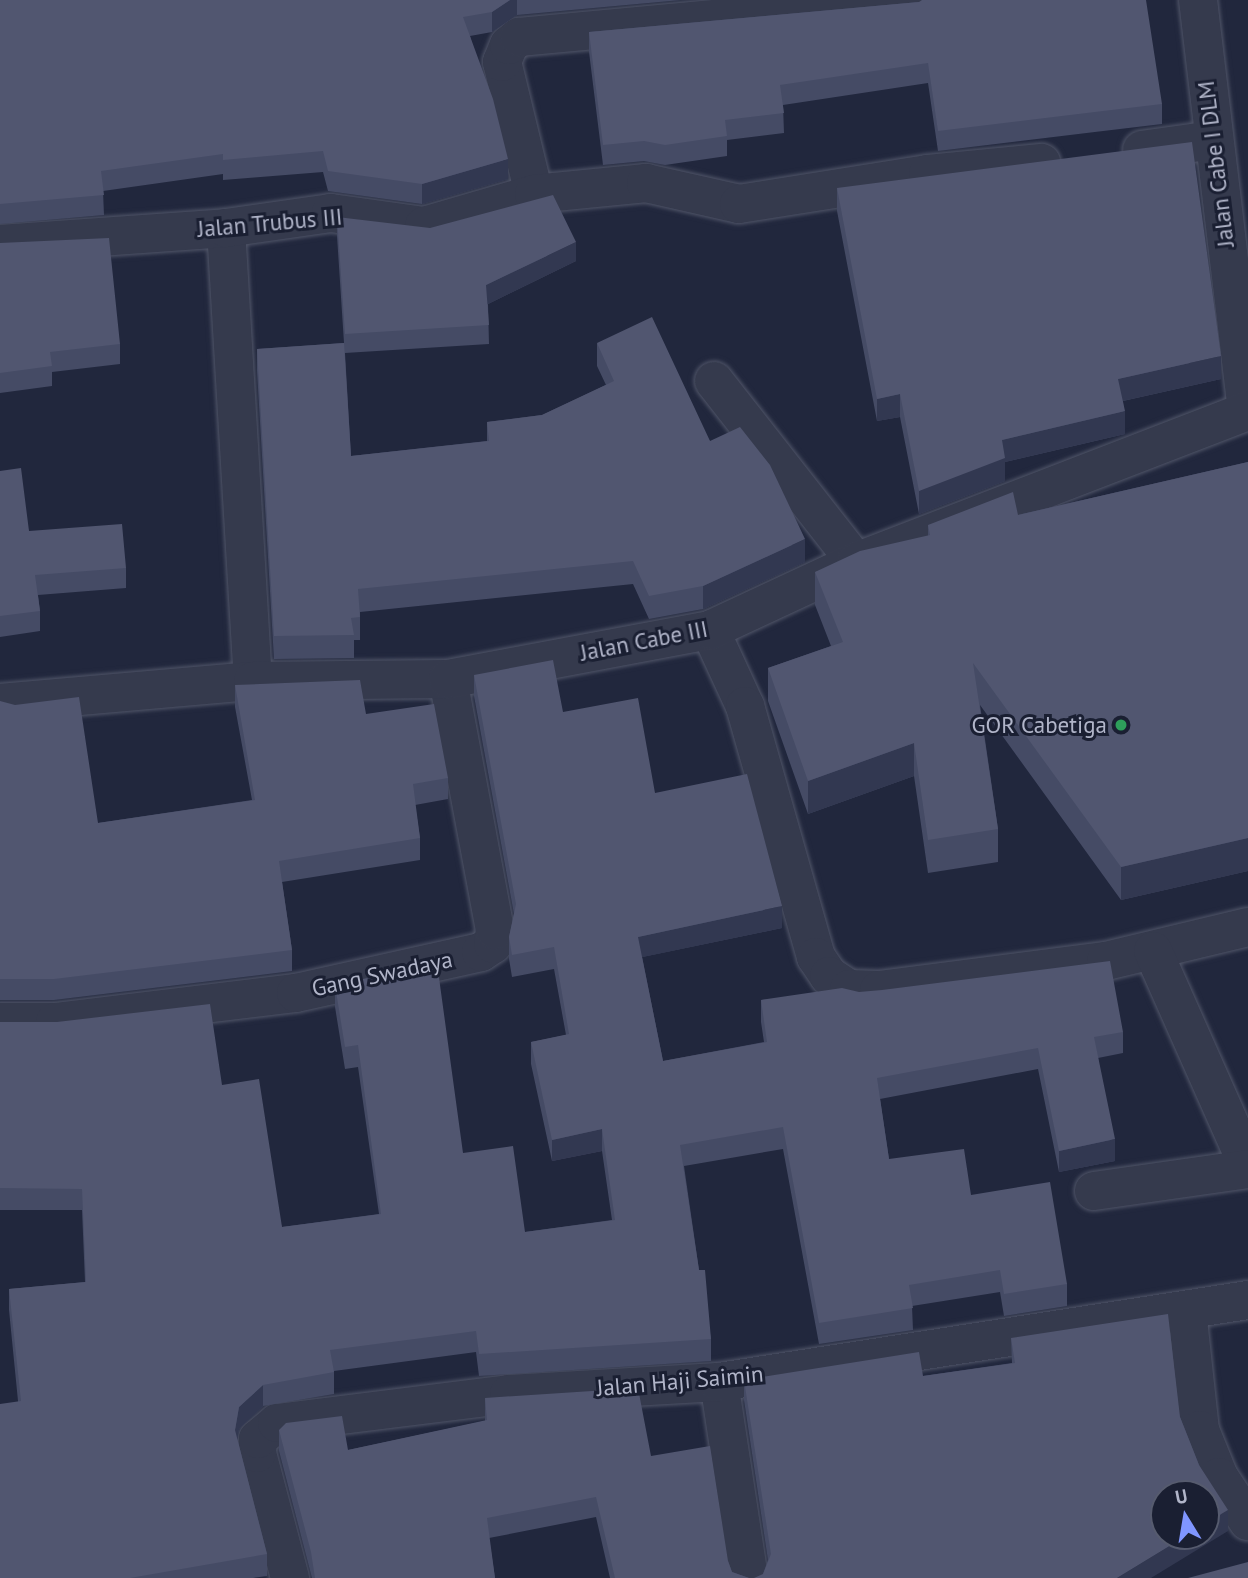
<!DOCTYPE html>
<html>
<head>
<meta charset="utf-8">
<style>
	body { margin:0 }
	#map { position:relative; width:1248px; height:1578px; overflow:hidden; background:#21273d; font-family:"PT Sans",sans-serif }
	div>[style] { position:absolute }
	[style*='--x'] { left:calc(var(--x)*1px); top:calc(var(--y)*1px); width:calc(var(--w)*1px); rotate:calc(var(--a)*1deg) }
	.roads { filter:drop-shadow(0 0 2px #505568) drop-shadow(0 0 2px #505568) }
	.minor>* { height:38px; margin:-19px; padding:0 19px; transform-origin:19px; border-radius:19px; background:#353a4d }
	.tertiary>* { height:38px; margin:-19px; padding:0 19px; transform-origin:19px; border-radius:19px; background:#353a4d }
	.wall>* { inset:0; background:#454b65 }
	.shaded-wall>* { inset:0; background:#323851 }
	.building>* { inset:0; background:#515670 }
	.dots>* { width:19px; height:19px; translate:-50% -50%; box-sizing:border-box; border:4px solid #1a1f32; border-radius:50% }
	span { translate:-50% -50%; white-space:nowrap; text-align:center; line-height:1.15; -webkit-text-stroke:6px #1a1f32; paint-order:stroke }
	.street-label { font-size:23px; color:#b1b5c9 }
	.poi-label { font-size:23px; color:#b1b5c9 }
	.right { translate:-100% -50%; text-align:right }
	.north { position:absolute; left:1150px; top:1480px; width:70px; height:70px; box-sizing:border-box; background:#1a1f32; border:2px solid #565b6e; border-radius:50%; rotate:349deg; font-size:19px; font-weight:700; line-height:28px; text-align:center; color:#b1b5c9 }
	.north::after { content:''; display:block; margin:auto; width:24px; height:32px; background:#8096ff; clip-path:polygon(50% 0,100% 100%,50% 72%,0 100%) }
</style>
</head>
<body>
<div id="map">
	<div class="roads">
		<div class="minor">
			<div style="--x:1198;--y:0;--w:414;--a:83.2"></div>
			<div style="--x:1142;--y:150;--w:72;--a:-8"></div>
			<div style="--x:534;--y:194;--w:136;--a:-103.6"></div>
			<div style="--x:502;--y:62;--w:18;--a:-68"></div>
			<div style="--x:509;--y:45;--w:13;--a:-39"></div>
			<div style="--x:519;--y:37;--w:400;--a:-5.3"></div>
			<div style="--x:226;--y:228;--w:454;--a:86.6"></div>
			<div style="--x:0;--y:244;--w:227;--a:-4"></div>
			<div style="--x:226;--y:228;--w:106;--a:-8.1"></div>
			<div style="--x:331;--y:213;--w:94;--a:8"></div>
			<div style="--x:424;--y:226;--w:115;--a:-16.2"></div>
			<div style="--x:534;--y:194;--w:113;--a:-5.6"></div>
			<div style="--x:646;--y:183;--w:95;--a:12.7"></div>
			<div style="--x:739;--y:204;--w:191;--a:-9"></div>
			<div style="--x:928;--y:174;--w:114;--a:-5.6"></div>
			<div style="--x:714;--y:381;--w:230;--a:51.9"></div>
			<div style="--x:710;--y:630;--w:84;--a:65.3"></div>
			<div style="--x:745;--y:706;--w:261;--a:74.2"></div>
			<div style="--x:816;--y:957;--w:23;--a:56"></div>
			<div style="--x:829;--y:976;--w:24;--a:33"></div>
			<div style="--x:849;--y:989;--w:30;--a:2"></div>
			<div style="--x:879;--y:990;--w:229;--a:-7.3"></div>
			<div style="--x:1106;--y:961;--w:146;--a:-13.5"></div>
			<div style="--x:1153;--y:951;--w:234;--a:66.1"></div>
			<div style="--x:0;--y:1022;--w:55;--a:0"></div>
			<div style="--x:55;--y:1022;--w:243;--a:-6.9"></div>
			<div style="--x:296;--y:993;--w:189;--a:-12.5"></div>
			<div style="--x:481;--y:952;--w:14;--a:-34"></div>
			<div style="--x:493;--y:944;--w:14;--a:-82"></div>
			<div style="--x:495;--y:930;--w:255;--a:-100.6"></div>
			<div style="--x:1094;--y:1191;--w:156;--a:-8.1"></div>
			<div style="--x:1187;--y:1311;--w:120;--a:83.8"></div>
			<div style="--x:1200;--y:1430;--w:51;--a:68"></div>
			<div style="--x:1219;--y:1477;--w:53;--a:56.6"></div>
			<div style="--x:719;--y:1382;--w:198;--a:81.3"></div>
			<div style="--x:290;--y:1578;--w:129;--a:-104.8"></div>
			<div style="--x:257;--y:1453;--w:14;--a:-86"></div>
			<div style="--x:258;--y:1439;--w:25;--a:-40"></div>
			<div style="--x:277;--y:1423;--w:234;--a:-7.1"></div>
			<div style="--x:509;--y:1394;--w:210;--a:-3.3"></div>
			<div style="--x:719;--y:1382;--w:535;--a:-8.81"></div>
		</div>
		<div class="tertiary">
			<div style="--x:0;--y:703;--w:254;--a:-5"></div>
			<div style="--x:253;--y:681;--w:195;--a:-0.6"></div>
			<div style="--x:448;--y:679;--w:267;--a:-10.6"></div>
			<div style="--x:710;--y:630;--w:161;--a:-25"></div>
			<div style="--x:856;--y:562;--w:420;--a:-21.1"></div>
		</div>
	</div>
	<div class="wall">
		<div style="clip-path:polygon(0 0,681px 0,517px 15px,492px 32px,470px 36px,508px 179px,422px 204px,328px 191px,323px 172px,223px 180px,223px 174px,103px 191px,104px 215px,0 224px)"></div>
		<div style="clip-path:polygon(919px 2px,1162px 104px,1162px 124px,938px 151px,928px 83px,783px 105px,784px 133px,727px 140px,727px 156px,665px 165px,644px 161px,603px 165px,589px 52px,589px 32px)"></div>
		<div style="clip-path:polygon(837px 188px,1221px 379px,1123px 401px,1125px 434px,1005px 462px,1005px 481px,919px 514px,900px 417px,877px 421px,837px 211px)"></div>
		<div style="clip-path:polygon(337px 217px,576px 261px,488px 304px,489px 344px,345px 353px,351px 456px,487px 441px,487px 422px,542px 415px,606px 385px,597px 366px,597px 343px,710px 441px,805px 562px,703px 609px,649px 619px,633px 584px,360px 612px,360px 640px,354px 640px,354px 658px,274px 659px,257px 371px,257px 349px,344px 343px,337px 236px)"></div>
		<div style="clip-path:polygon(0 243px,120px 344px,120px 364px,52px 372px,52px 386px,0 393px)"></div>
		<div style="clip-path:polygon(1248px 462px,1248px 871px,1121px 900px,980px 705px,998px 829px,998px 862px,928px 873px,914px 776px,808px 814px,768px 701px,768px 668px,831px 646px,815px 605px,815px 572px,928px 536px,928px 525px,1018px 515px)"></div>
		<div style="clip-path:polygon(0 471px,29px 531px,126px 568px,126px 588px,38px 595px,40px 611px,40px 631px,0 637px)"></div>
		<div style="clip-path:polygon(474px 675px,563px 712px,655px 793px,782px 928px,642px 957px,663px 1061px,764px 1042px,761px 1022px,761px 1000px,859px 992px,1123px 1032px,1123px 1053px,1098px 1058px,1115px 1161px,1059px 1172px,1038px 1069px,880px 1099px,889px 1159px,971px 1195px,1067px 1284px,1067px 1306px,1004px 1316px,1000px 1292px,912px 1306px,913px 1330px,819px 1344px,783px 1149px,684px 1166px,699px 1270px,711px 1339px,711px 1361px,479px 1376px,476px 1352px,334px 1371px,334px 1394px,263px 1406px,239px 1429px,237px 1438px,267px 1554px,267px 1576px,253px 1578px,0 1578px,18px 1401px,9px 1310px,9px 1289px,85px 1282px,82px 1210px,0 1210px,0 1022px,222px 1085px,282px 1227px,379px 1214px,358px 1067px,345px 1069px,335px 1007px,335px 985px,463px 1153px,525px 1232px,612px 1220px,602px 1151px,552px 1161px,531px 1064px,531px 1042px,566px 1035px,554px 969px,512px 977px,509px 959px,509px 937px,514px 914px,474px 696px)"></div>
		<div style="clip-path:polygon(235px 685px,366px 714px,448px 778px,448px 799px,415px 805px,420px 838px,420px 860px,282px 882px,292px 950px,292px 971px,54px 1000px,0 1000px,0 701px,98px 823px,252px 800px,235px 707px)"></div>
		<div style="clip-path:polygon(1011px 1338px,1180px 1417px,1199px 1465px,1228px 1531px,763px 1574px,768px 1560px,744px 1400px,744px 1380px,923px 1376px,1012px 1363px)"></div>
		<div style="clip-path:polygon(485px 1398px,651px 1456px,728px 1561px,732px 1572px,749px 1578px,610px 1578px,596px 1517px,489px 1538px,495px 1578px,312px 1578px,279px 1451px,279px 1430px,348px 1450px,485px 1421px)"></div>
	</div>
	<div class="shaded-wall">
		<div style="clip-path:polygon(510px 0,517px 0,517px 15px,492px 32px,492px 12px)"></div>
		<div style="clip-path:polygon(508px 159px,508px 179px,422px 204px,422px 184px)"></div>
		<div style="clip-path:polygon(576px 242px,576px 261px,486px 305px,486px 285px)"></div>
		<div style="clip-path:polygon(1221px 356px,1221px 379px,1118px 402px,1118px 379px)"></div>
		<div style="clip-path:polygon(900px 394px,900px 417px,877px 421px,877px 399px)"></div>
		<div style="clip-path:polygon(1125px 411px,1125px 434px,1005px 462px,1005px 481px,919px 514px,919px 491px,1002px 440px)"></div>
		<div style="clip-path:polygon(805px 539px,805px 562px,703px 609px,703px 586px)"></div>
		<div style="clip-path:polygon(914px 743px,914px 776px,808px 814px,808px 781px)"></div>
		<div style="clip-path:polygon(1248px 838px,1248px 871px,1121px 900px,1121px 867px)"></div>
		<div style="clip-path:polygon(782px 906px,782px 928px,638px 958px,638px 937px)"></div>
		<div style="clip-path:polygon(602px 1129px,602px 1151px,552px 1161px,552px 1140px)"></div>
		<div style="clip-path:polygon(1115px 1139px,1115px 1161px,1059px 1172px,1059px 1151px)"></div>
		<div style="clip-path:polygon(263px 1385px,263px 1406px,239px 1429px,235px 1452px,235px 1430px,239px 1407px)"></div>
		<div style="clip-path:polygon(1228px 1510px,1228px 1531px,1151px 1578px,1117px 1578px,1186px 1536px,1206px 1536px,1206px 1523px)"></div>
	</div>
	<div class="building">
		<div style="clip-path:polygon(0 0,510px 0,492px 12px,463px 17px,493px 99px,508px 159px,422px 184px,328px 171px,323px 151px,223px 160px,223px 154px,101px 171px,104px 195px,0 204px)"></div>
		<div style="clip-path:polygon(922px 0,1146px 0,1162px 104px,938px 131px,928px 63px,780px 85px,784px 113px,725px 120px,727px 136px,665px 145px,644px 141px,603px 145px,589px 32px,919px 2px)"></div>
		<div style="clip-path:polygon(1192px 142px,1221px 356px,1118px 379px,1125px 411px,1002px 440px,1005px 458px,919px 491px,900px 394px,877px 399px,837px 188px)"></div>
		<div style="clip-path:polygon(553px 195px,576px 242px,486px 285px,489px 325px,345px 334px,337px 217px,430px 228px)"></div>
		<div style="clip-path:polygon(109px 238px,120px 344px,50px 352px,52px 366px,0 373px,0 243px)"></div>
		<div style="clip-path:polygon(652px 317px,710px 441px,740px 427px,770px 465px,805px 539px,703px 586px,649px 596px,633px 561px,358px 589px,360px 617px,351px 618px,354px 635px,274px 636px,257px 349px,344px 343px,351px 456px,489px 441px,487px 422px,542px 415px,614px 381px,597px 343px)"></div>
		<div style="clip-path:polygon(1248px 462px,1248px 838px,1121px 867px,973px 663px,998px 829px,928px 840px,914px 743px,808px 781px,768px 668px,843px 642px,815px 572px,860px 551px,930px 535px,928px 525px,1013px 492px,1018px 515px)"></div>
		<div style="clip-path:polygon(21px 468px,29px 531px,122px 524px,126px 568px,35px 575px,40px 611px,0 616px,0 471px)"></div>
		<div style="clip-path:polygon(553px 660px,563px 712px,638px 698px,655px 793px,747px 774px,782px 906px,638px 937px,663px 1061px,767px 1042px,761px 1000px,842px 988px,859px 992px,882px 990px,1110px 961px,1123px 1032px,1094px 1037px,1115px 1139px,1059px 1151px,1038px 1048px,877px 1078px,889px 1159px,964px 1149px,971px 1195px,1050px 1182px,1067px 1284px,1004px 1294px,1000px 1270px,909px 1285px,913px 1308px,819px 1323px,783px 1127px,680px 1145px,699px 1270px,705px 1270px,711px 1339px,479px 1354px,476px 1331px,330px 1350px,334px 1372px,263px 1385px,239px 1407px,235px 1430px,267px 1554px,130px 1578px,0 1578px,0 1404px,21px 1401px,9px 1289px,86px 1282px,82px 1189px,0 1188px,0 1022px,57px 1022px,210px 1004px,222px 1085px,259px 1079px,282px 1227px,381px 1214px,358px 1045px,345px 1047px,335px 985px,437px 963px,463px 1153px,513px 1146px,525px 1232px,615px 1220px,602px 1129px,552px 1140px,531px 1042px,569px 1034px,554px 947px,512px 955px,509px 937px,516px 904px,474px 675px)"></div>
		<div style="clip-path:polygon(360px 680px,366px 714px,434px 704px,448px 778px,413px 784px,420px 838px,279px 861px,292px 950px,54px 979px,0 979px,0 701px,15px 705px,79px 697px,98px 823px,255px 800px,235px 685px)"></div>
		<div style="clip-path:polygon(1168px 1314px,1180px 1417px,1199px 1465px,1228px 1510px,1206px 1523px,1206px 1494px,1164px 1494px,1164px 1536px,1186px 1536px,1117px 1578px,754px 1578px,763px 1574px,771px 1554px,744px 1380px,919px 1352px,923px 1376px,1015px 1363px,1011px 1338px)"></div>
		<div style="clip-path:polygon(638px 1388px,651px 1456px,710px 1446px,728px 1561px,732px 1572px,749px 1578px,615px 1578px,596px 1497px,487px 1518px,495px 1578px,315px 1578px,311px 1552px,279px 1430px,286px 1423px,342px 1416px,348px 1450px,487px 1420px,485px 1398px)"></div>
		<div style="clip-path:polygon(1248px 1562px,1248px 1578px,1188px 1578px)"></div>
	</div>
	<div class="dots">
		<div style="left:1121px;top:725px;background:#2e9e5b"></div>
	</div>
	<div class="street-label">
		<span style="left:1216px;top:164px;rotate:-97deg">Jalan Cabe I DLM</span>
		<span style="left:270px;top:223px;rotate:-5deg">Jalan Trubus III</span>
		<span style="left:644px;top:641px;rotate:-11deg">Jalan Cabe III</span>
		<span style="left:382px;top:974px;rotate:-12deg">Gang Swadaya</span>
		<span style="left:680px;top:1381px;rotate:-5deg">Jalan Haji Saimin</span>
	</div>
	<div class="poi-label">
		<span class="right" style="left:1107px;top:725px">GOR Cabetiga</span>
	</div>
	<div class="north">U</div>
</div>
</body>
</html>
